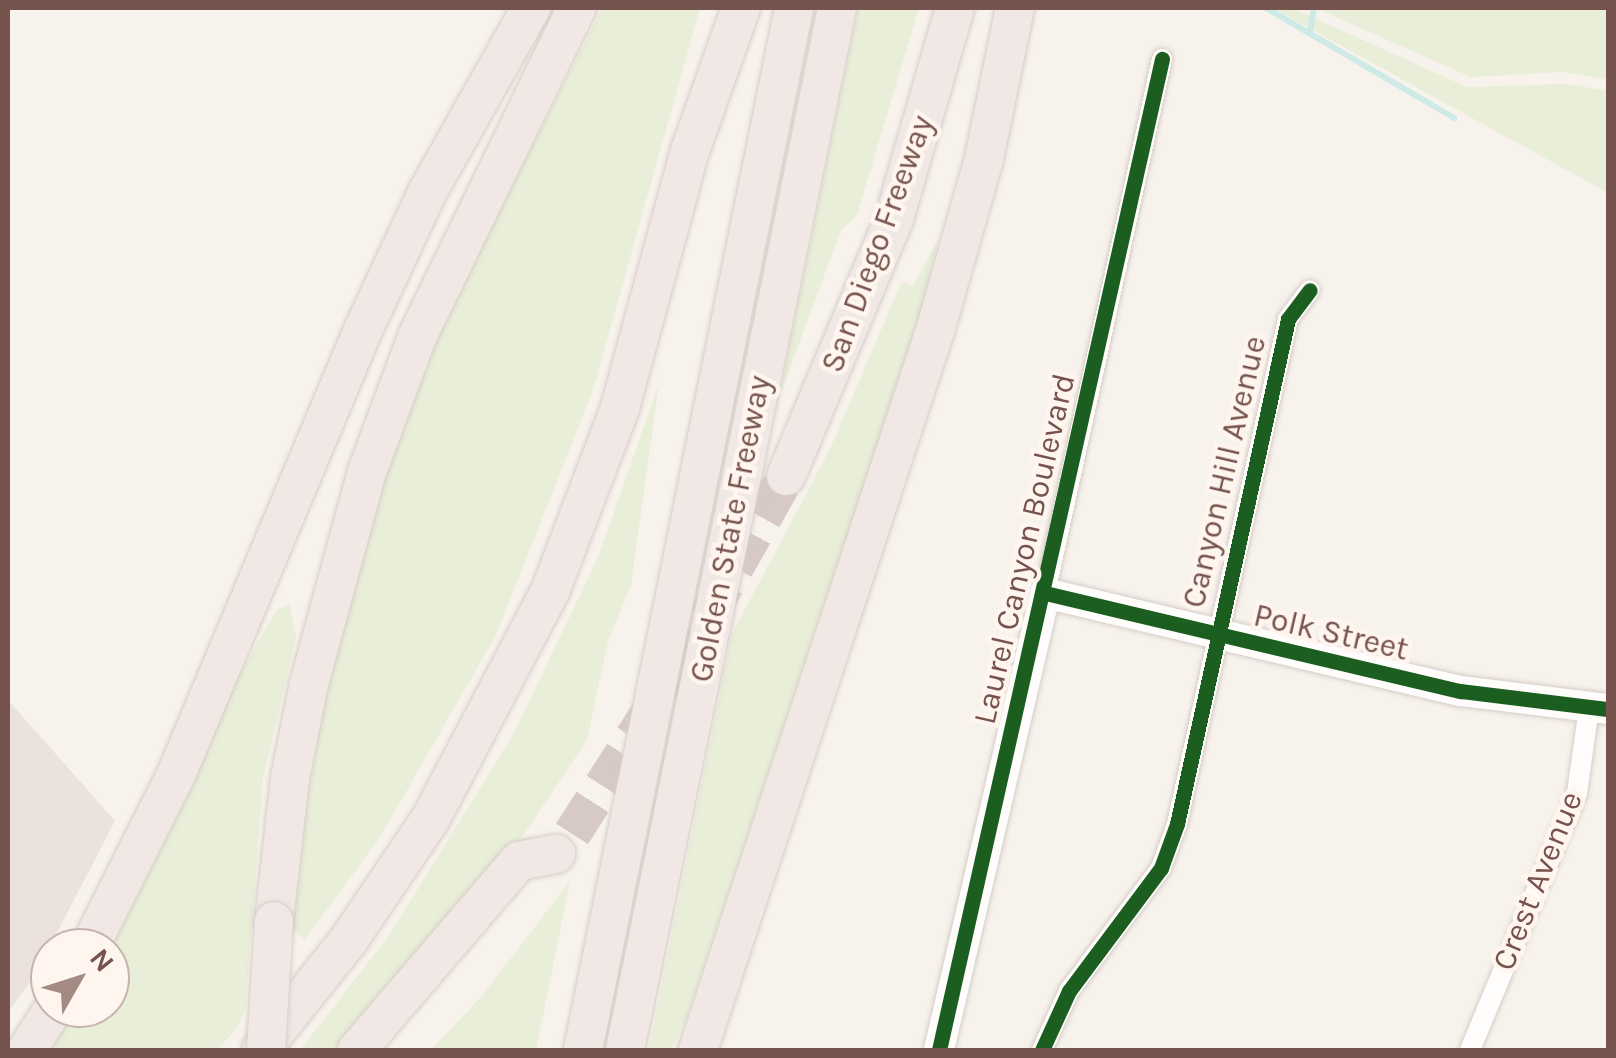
<!DOCTYPE html>
<html>
<head>
<meta charset="utf-8">
<style>
	body { margin:0 }
	#map { position:relative; width:1616px; height:1058px; overflow:hidden; background:#f7f2ec; font-family:Karla,sans-serif }
	div>[style] { position:absolute }
	[style*='--x'] { left:calc(var(--x)*1px); top:calc(var(--y)*1px); width:calc(var(--w)*1px); rotate:calc(var(--a)*1deg) }
	.industrial>* { inset:0; background:#ebe2dd }
	.green>* { inset:0; background:#e8eed7 }
	.stream>* { height:6px; margin:-3px; padding:0 3px; transform-origin:3px; border-radius:3px; background:#ceeae6 }
	.highway-tunnel>* { height:38px; margin-top:-19px; transform-origin:0; background:repeating-linear-gradient(90deg,#d7cac4 0 38px,transparent 0 57px) }
	.roads { filter:drop-shadow(0 0 2px #d6cdc8) drop-shadow(0 0 2px #d6cdc8) }
	.street>* { height:20px; margin:-10px; padding:0 10px; transform-origin:10px; border-radius:10px; background:#fefdfc }
	.secondary>* { height:30px; margin:-15px; padding:0 15px; transform-origin:15px; border-radius:15px; background:#fefdfc }
	.highway>* { height:38px; margin:-19px; padding:0 19px; transform-origin:19px; border-radius:19px; background:#f1e7e5 }
	.bridges { filter:drop-shadow(0 0 2px #d8ceca) drop-shadow(0 0 2px #d8ceca) }
	.highway-bridge>* { height:38px; margin:-19px; padding:0 19px; transform-origin:19px; border-radius:19px; background:#f1e7e5 }
	.cycleway>* { height:15px; margin:-7.5px; padding:0 7.5px; transform-origin:7.5px; border-radius:7.5px; background:#1b5e20 }
	span { translate:-50% -50%; white-space:nowrap; text-align:center; line-height:1.15; -webkit-text-stroke:9px #fff5ef; paint-order:stroke }
	.street-label { font-size:32px; color:#76534c }
	.frame { position:absolute; inset:0; border:10px solid #76534c; pointer-events:none }
	.north { position:absolute; left:30px; top:928px; width:100px; height:100px; box-sizing:border-box; background:#fff5ef; border:2px solid #c8b4ae; border-radius:50%; rotate:51deg; font-size:28px; font-weight:700; line-height:40px; text-align:center; color:#76534c }
	.north::after { content:''; display:block; margin:auto; width:35px; height:45px; background:#a38b84; clip-path:polygon(50% 0,100% 100%,50% 72%,0 100%) }
</style>
</head>
<body>
<div id="map">
	<div class="industrial">
		<div style="clip-path:polygon(8px 700px,115px 821px,34px 977px,8px 1012px)"></div>
	</div>
	<div class="green">
		<div style="clip-path:polygon(602px 8px,700px 8px,593px 390px,496px 635px,379px 839px,304px 940px,292px 927px,296px 868px,326px 691px,366px 533px,429px 350px)"></div>
		<div style="clip-path:polygon(858px 8px,919px 8px,857px 215px,841px 230px,778px 401px)"></div>
		<div style="clip-path:polygon(1273px 8px,1292px 8px,1467px 87px,1568px 84px,1608px 91px,1608px 193px)"></div>
		<div style="clip-path:polygon(1315px 8px,1608px 8px,1608px 80px,1563px 72px,1471px 77px)"></div>
		<div style="clip-path:polygon(938px 240px,923px 306px,687px 1017px,671px 1050px,649px 1050px,732px 634px,830px 449px,902px 281px,913px 286px)"></div>
		<div style="clip-path:polygon(659px 383px,631px 584px,608px 641px,587px 740px,504px 864px,343px 1050px,300px 1050px,388px 937px,514px 733px,599px 555px)"></div>
		<div style="clip-path:polygon(289px 604px,296px 637px,263px 779px,245px 1011px,236px 1029px,217px 1050px,45px 1050px,72px 1008px,110px 1008px,108px 948px,219px 708px,277px 610px)"></div>
		<div style="clip-path:polygon(570px 881px,536px 1050px,431px 1050px,482px 996px)"></div>
	</div>
	<div class="stream">
		<div style="--x:1266;--y:8;--w:218;--a:30.3"></div>
		<div style="--x:1310;--y:32;--w:24;--a:-81"></div>
	</div>
	<div class="highway-tunnel">
		<div style="--x:572;--y:834;--w:198;--a:-57.4"></div>
		<div style="--x:679;--y:667;--w:219;--a:-60.7"></div>
	</div>
	<div class="roads">
		<div class="street">
			<div style="--x:1045;--y:593;--w:547;--a:-77.64"></div>
			<div style="--x:1042;--y:1050;--w:65;--a:-65.4"></div>
			<div style="--x:1069;--y:991;--w:154;--a:-53.2"></div>
			<div style="--x:1161;--y:868;--w:47;--a:-70"></div>
			<div style="--x:1177;--y:824;--w:517;--a:-77.6"></div>
			<div style="--x:1288;--y:319;--w:36;--a:-53"></div>
			<div style="--x:1470;--y:1050;--w:278;--a:-67.4"></div>
			<div style="--x:1577;--y:793;--w:86;--a:-82"></div>
		</div>
		<div class="secondary">
			<div style="--x:939;--y:1050;--w:469;--a:-76.9"></div>
			<div style="--x:1045;--y:593;--w:427;--a:13.3"></div>
			<div style="--x:1461;--y:691;--w:148;--a:7"></div>
		</div>
		<div class="highway">
			<div style="--x:786;--y:476;--w:279;--a:-67.2"></div>
			<div style="--x:894;--y:219;--w:220;--a:-73.9"></div>
			<div style="--x:274;--y:921;--w:144;--a:-83.6"></div>
			<div style="--x:290;--y:778;--w:96;--a:-78.6"></div>
			<div style="--x:309;--y:684;--w:223;--a:-74.7"></div>
			<div style="--x:368;--y:469;--w:141;--a:-69.6"></div>
			<div style="--x:417;--y:337;--w:366;--a:-64.1"></div>
			<div style="--x:89;--y:948;--w:194;--a:-63.3"></div>
			<div style="--x:176;--y:775;--w:485;--a:-67.2"></div>
			<div style="--x:364;--y:328;--w:151;--a:-65"></div>
			<div style="--x:428;--y:191;--w:210;--a:-60.6"></div>
			<div style="--x:27;--y:1050;--w:50;--a:-57.3"></div>
			<div style="--x:261;--y:1050;--w:139;--a:-51.4"></div>
			<div style="--x:348;--y:941;--w:148;--a:-56"></div>
			<div style="--x:431;--y:818;--w:259;--a:-62.3"></div>
			<div style="--x:551;--y:589;--w:194;--a:-69.1"></div>
			<div style="--x:620;--y:408;--w:266;--a:-74.8"></div>
			<div style="--x:690;--y:151;--w:152;--a:-70.4"></div>
			<div style="--x:357;--y:1050;--w:249;--a:-49.4"></div>
			<div style="--x:519;--y:861;--w:38;--a:-11"></div>
			<div style="--x:583;--y:1050;--w:1063;--a:-78.55"></div>
			<div style="--x:625;--y:1050;--w:1063;--a:-78.5"></div>
			<div style="--x:698;--y:1050;--w:757;--a:-71.76"></div>
			<div style="--x:935;--y:331;--w:179;--a:-74.1"></div>
			<div style="--x:984;--y:159;--w:154;--a:-78.4"></div>
		</div>
	</div>
	<div class="bridges">
		<div class="highway-bridge">
			<div style="--x:266;--y:1050;--w:129;--a:-86.5"></div>
		</div>
	</div>
	<div class="cycleway">
		<div style="--x:1045;--y:593;--w:427;--a:13.3"></div>
		<div style="--x:1461;--y:691;--w:148;--a:7"></div>
		<div style="--x:939;--y:1050;--w:1016;--a:-77.32"></div>
		<div style="--x:1042;--y:1050;--w:65;--a:-65.4"></div>
		<div style="--x:1069;--y:991;--w:154;--a:-53.2"></div>
		<div style="--x:1161;--y:868;--w:47;--a:-70"></div>
		<div style="--x:1177;--y:824;--w:517;--a:-77.6"></div>
		<div style="--x:1288;--y:319;--w:36;--a:-53"></div>
	</div>
	<div class="street-label">
		<span style="left:878px;top:244px;rotate:-70deg">San Diego Freeway</span>
		<span style="left:1225px;top:472px;rotate:-77deg">Canyon Hill Avenue</span>
		<span style="left:731px;top:529px;rotate:-79deg">Golden State Freeway</span>
		<span style="left:1025px;top:549px;rotate:-77deg">Laurel Canyon Boulevard</span>
		<span style="left:1331px;top:633px;rotate:13deg">Polk Street</span>
		<span style="left:1538px;top:881px;rotate:-68deg">Crest Avenue</span>
	</div>
	<div class="frame"></div>
	<div class="north">N</div>
</div>
</body>
</html>
